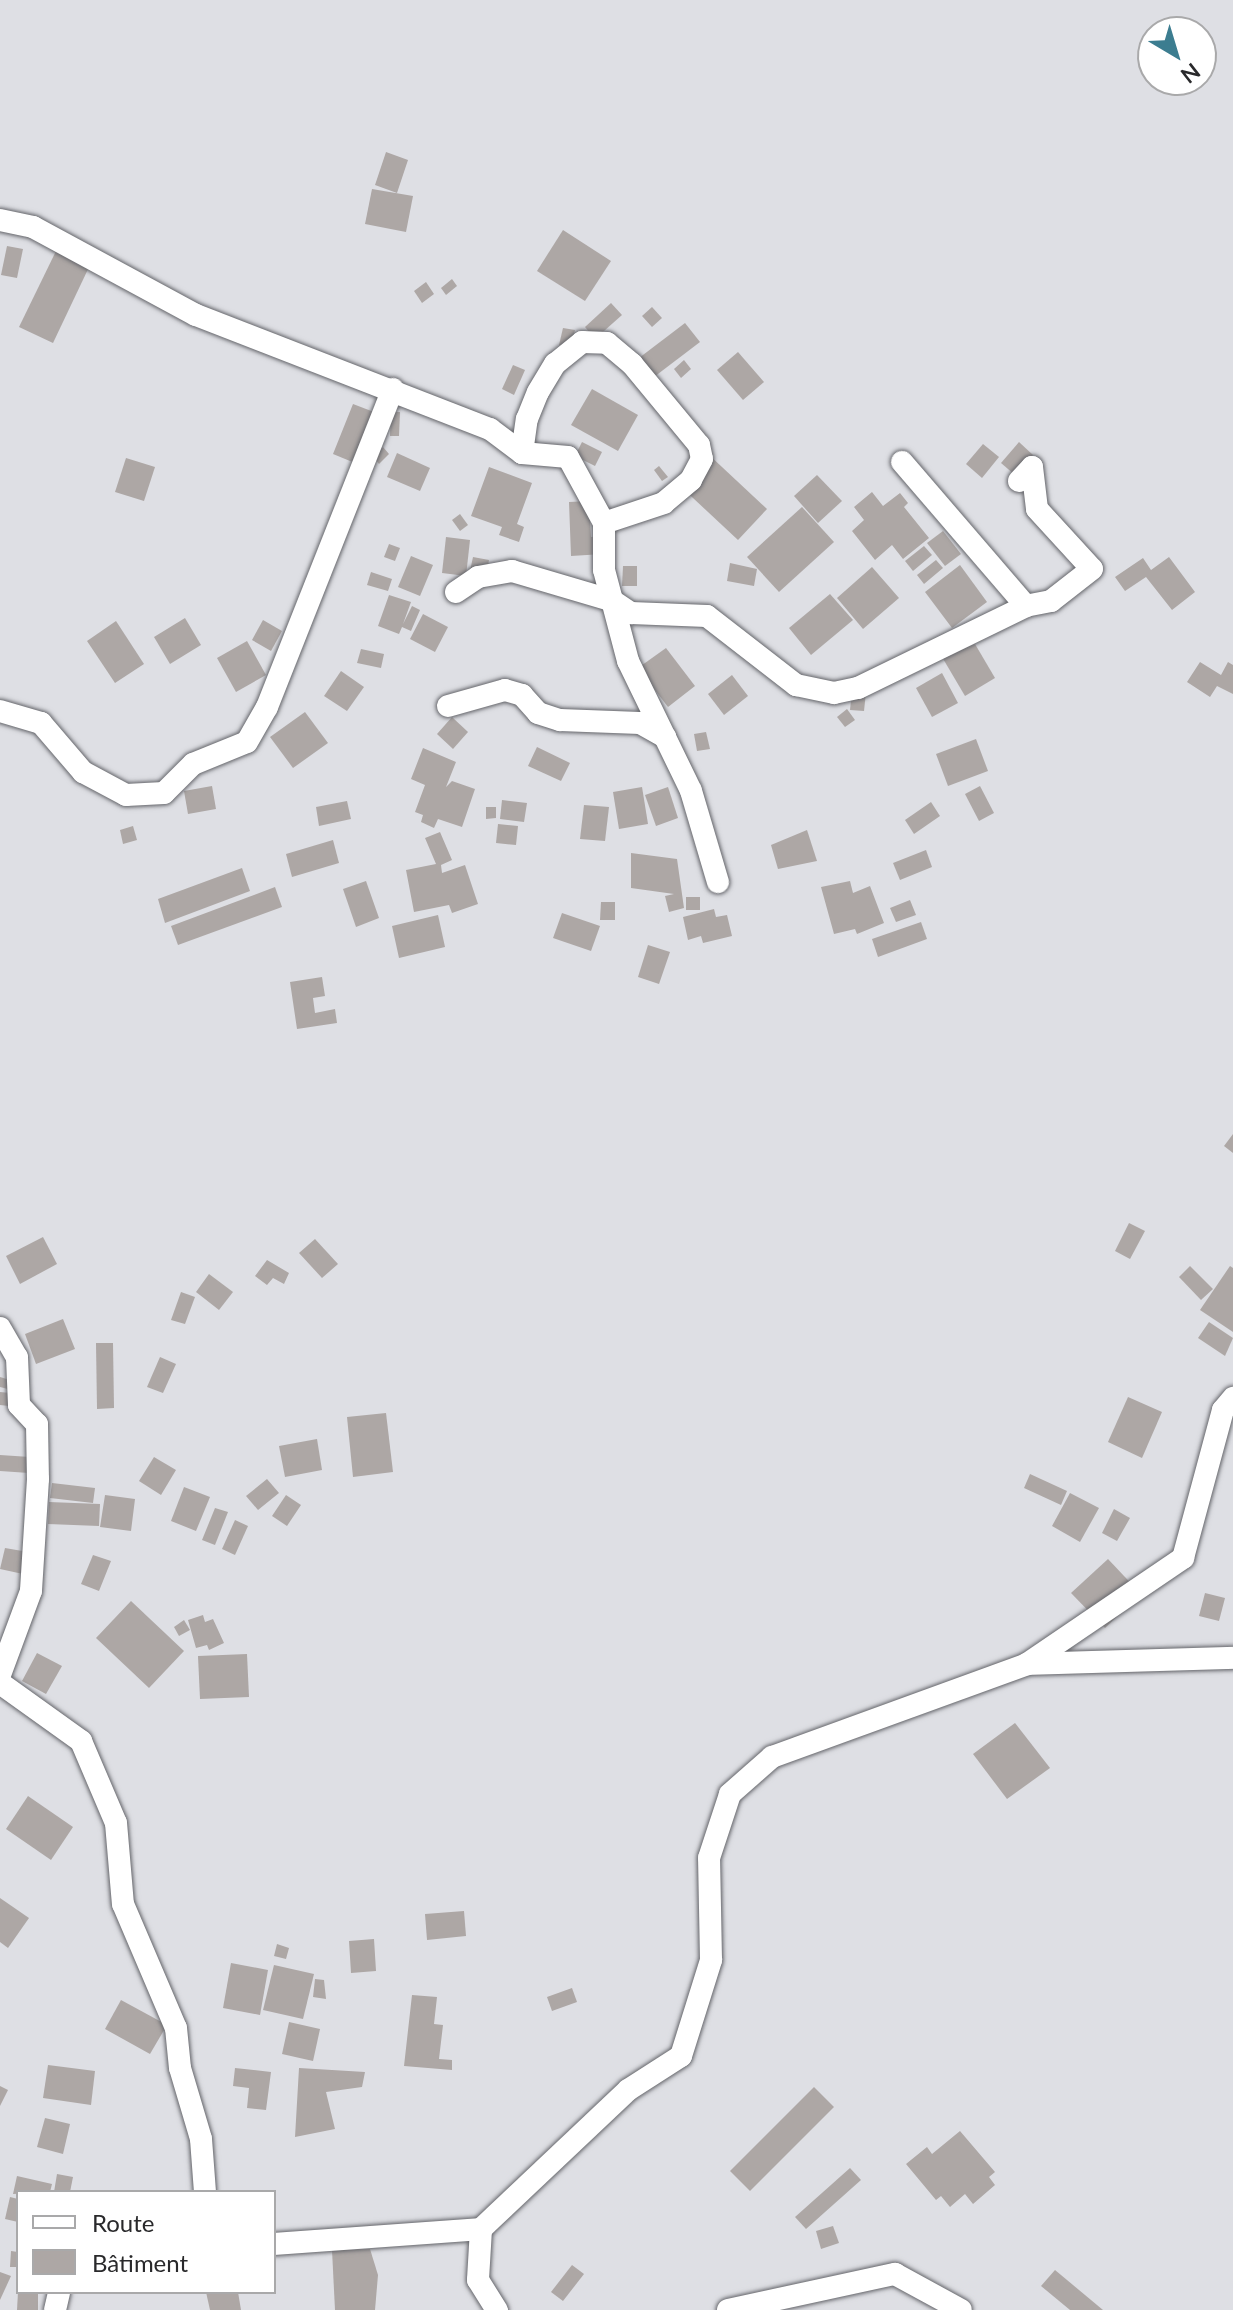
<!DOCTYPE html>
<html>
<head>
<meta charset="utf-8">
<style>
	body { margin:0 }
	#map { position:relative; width:1233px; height:2310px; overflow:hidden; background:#dedfe4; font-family:Lato,sans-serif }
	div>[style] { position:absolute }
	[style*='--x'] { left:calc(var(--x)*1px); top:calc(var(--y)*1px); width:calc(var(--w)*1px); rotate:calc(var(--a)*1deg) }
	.building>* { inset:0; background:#ada7a5 }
	.roads { filter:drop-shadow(0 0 2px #64656a) drop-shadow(0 0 2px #64656a) }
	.street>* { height:22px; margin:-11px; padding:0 11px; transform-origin:11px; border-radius:11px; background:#fff }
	span { translate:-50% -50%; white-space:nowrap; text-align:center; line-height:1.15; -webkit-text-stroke:8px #fff; paint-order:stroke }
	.legend { position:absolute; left:16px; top:2190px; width:260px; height:104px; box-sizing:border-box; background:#fff; border:2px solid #a9a9aa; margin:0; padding:10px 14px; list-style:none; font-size:24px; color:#29292b }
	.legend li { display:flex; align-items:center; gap:16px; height:40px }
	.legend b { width:40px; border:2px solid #a9a9aa }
	.north { position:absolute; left:1137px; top:16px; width:80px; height:80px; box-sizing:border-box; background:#fff; border:2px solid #a9a9aa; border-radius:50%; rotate:142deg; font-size:22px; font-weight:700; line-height:32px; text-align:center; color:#29292b }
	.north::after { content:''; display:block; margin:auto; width:28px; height:36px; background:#3c7d90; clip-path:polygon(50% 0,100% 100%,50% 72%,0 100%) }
</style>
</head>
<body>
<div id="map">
	<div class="building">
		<div style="clip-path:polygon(386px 152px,408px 160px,397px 193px,375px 185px)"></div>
		<div style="clip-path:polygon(372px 189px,413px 196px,406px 232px,365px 224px)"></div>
		<div style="clip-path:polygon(563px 230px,611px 261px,585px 301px,537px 271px)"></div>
		<div style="clip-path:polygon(7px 246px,23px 249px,17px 278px,1px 275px)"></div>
		<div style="clip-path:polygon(57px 249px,90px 265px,53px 343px,19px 327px)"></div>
		<div style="clip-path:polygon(452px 279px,457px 286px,446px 295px,441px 288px)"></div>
		<div style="clip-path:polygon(426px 282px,434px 294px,422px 303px,414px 291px)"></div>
		<div style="clip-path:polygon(611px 303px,622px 315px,595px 339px,585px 327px)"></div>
		<div style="clip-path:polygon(652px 307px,662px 318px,652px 327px,642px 316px)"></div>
		<div style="clip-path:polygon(685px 323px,700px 342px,654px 377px,639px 358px)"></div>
		<div style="clip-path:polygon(563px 328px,575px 330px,571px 348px,559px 345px)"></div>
		<div style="clip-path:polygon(738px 352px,764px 382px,743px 400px,717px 370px)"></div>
		<div style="clip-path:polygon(684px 360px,691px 369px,681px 378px,674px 369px)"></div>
		<div style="clip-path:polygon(513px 365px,525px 370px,514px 395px,502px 389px)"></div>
		<div style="clip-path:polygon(592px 389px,638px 415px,618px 451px,571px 425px)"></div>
		<div style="clip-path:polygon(353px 404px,387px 417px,367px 468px,333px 454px)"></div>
		<div style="clip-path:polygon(391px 412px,400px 412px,399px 436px,390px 436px)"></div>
		<div style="clip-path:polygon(582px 442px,602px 452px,595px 466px,575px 456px)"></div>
		<div style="clip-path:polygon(1019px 442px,1033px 455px,1015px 475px,1001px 463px)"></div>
		<div style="clip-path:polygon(983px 444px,999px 457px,982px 478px,966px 464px)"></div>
		<div style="clip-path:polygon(383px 447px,389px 454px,379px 464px,373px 456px)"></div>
		<div style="clip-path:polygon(397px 453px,430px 468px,420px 491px,387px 477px)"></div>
		<div style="clip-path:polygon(707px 453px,767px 509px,738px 540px,678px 484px)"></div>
		<div style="clip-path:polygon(126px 458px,155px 467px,144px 501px,115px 492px)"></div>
		<div style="clip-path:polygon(659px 466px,668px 477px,662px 481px,654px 470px)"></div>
		<div style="clip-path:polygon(489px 467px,532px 483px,517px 524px,524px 527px,519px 542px,499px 535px,502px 527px,471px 516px)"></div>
		<div style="clip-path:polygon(817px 475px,842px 501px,818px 523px,794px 496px)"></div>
		<div style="clip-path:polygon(872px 492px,883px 506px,900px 493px,908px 503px,904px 507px,929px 538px,903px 559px,892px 545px,875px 560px,852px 531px,864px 520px,854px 507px)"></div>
		<div style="clip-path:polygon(589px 501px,591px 537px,602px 536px,603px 554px,571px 556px,569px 502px)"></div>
		<div style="clip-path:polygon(802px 507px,834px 542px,779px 592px,747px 557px)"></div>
		<div style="clip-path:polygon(460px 514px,468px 525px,460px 531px,452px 520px)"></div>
		<div style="clip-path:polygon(943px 531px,961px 554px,945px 566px,927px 543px)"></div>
		<div style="clip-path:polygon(446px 537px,470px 540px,466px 576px,442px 573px)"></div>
		<div style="clip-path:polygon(389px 544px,400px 548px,395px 561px,384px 557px)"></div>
		<div style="clip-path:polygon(924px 546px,932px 555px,913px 571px,905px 561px)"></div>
		<div style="clip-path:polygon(411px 556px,433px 565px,420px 596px,398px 587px)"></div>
		<div style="clip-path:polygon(473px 557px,489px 560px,486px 575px,470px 571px)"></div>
		<div style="clip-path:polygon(1169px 557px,1195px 592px,1172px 610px,1146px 577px,1125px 591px,1115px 577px,1143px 558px,1151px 570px)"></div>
		<div style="clip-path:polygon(936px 560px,943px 568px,924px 584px,917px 575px)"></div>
		<div style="clip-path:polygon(730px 563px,757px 569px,754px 586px,727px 581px)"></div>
		<div style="clip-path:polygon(960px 565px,987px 602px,952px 628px,925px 592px)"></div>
		<div style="clip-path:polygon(623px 566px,637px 566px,637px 586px,622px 586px)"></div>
		<div style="clip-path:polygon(872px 567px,899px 598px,863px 629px,837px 598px)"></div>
		<div style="clip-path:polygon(371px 572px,392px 579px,388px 591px,367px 585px)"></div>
		<div style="clip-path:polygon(830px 594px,853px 620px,811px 655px,789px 628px)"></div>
		<div style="clip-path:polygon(389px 595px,411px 602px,403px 624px,412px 606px,420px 610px,411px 631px,402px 627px,399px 634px,378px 626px)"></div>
		<div style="clip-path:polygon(423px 614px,448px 627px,435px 652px,410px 639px)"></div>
		<div style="clip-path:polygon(185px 618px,201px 645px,170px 664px,154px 637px)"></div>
		<div style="clip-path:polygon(263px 620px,282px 631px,271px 651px,252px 640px)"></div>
		<div style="clip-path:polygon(116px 621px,144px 664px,115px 683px,87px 641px)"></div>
		<div style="clip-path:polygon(247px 641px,266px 675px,236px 692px,217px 658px)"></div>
		<div style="clip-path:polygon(975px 644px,995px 678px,965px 696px,942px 657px)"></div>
		<div style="clip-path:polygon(666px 648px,695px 686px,668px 707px,638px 668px)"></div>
		<div style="clip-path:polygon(361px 649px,384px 654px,381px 668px,357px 663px)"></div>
		<div style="clip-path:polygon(1200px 662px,1221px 675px,1228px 662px,1233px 665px,1233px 694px,1217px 686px,1210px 697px,1187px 682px)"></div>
		<div style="clip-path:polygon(341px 671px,364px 687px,347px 711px,324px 696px)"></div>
		<div style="clip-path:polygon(942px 673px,958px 703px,932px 717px,916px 688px)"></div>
		<div style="clip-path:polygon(732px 675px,748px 696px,724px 715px,708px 694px)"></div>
		<div style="clip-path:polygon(852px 691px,866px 692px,864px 711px,850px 710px)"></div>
		<div style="clip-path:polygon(847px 709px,855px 720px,845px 727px,837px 717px)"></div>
		<div style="clip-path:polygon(305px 712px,328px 743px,293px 768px,270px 737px)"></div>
		<div style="clip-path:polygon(452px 717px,468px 732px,453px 749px,437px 734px)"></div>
		<div style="clip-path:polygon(706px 732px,710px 749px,697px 751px,694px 734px)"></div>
		<div style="clip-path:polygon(976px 739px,988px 771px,948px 786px,936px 754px)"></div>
		<div style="clip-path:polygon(537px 747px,570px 763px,561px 781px,528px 766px)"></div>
		<div style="clip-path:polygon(423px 748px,456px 762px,446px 787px,452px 781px,475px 789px,462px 827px,438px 819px,434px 828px,421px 822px,423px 815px,415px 812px,425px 785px,411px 779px)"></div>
		<div style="clip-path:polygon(212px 786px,216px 809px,188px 814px,184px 791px)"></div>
		<div style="clip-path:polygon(980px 786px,994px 813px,979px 821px,965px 794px)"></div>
		<div style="clip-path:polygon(642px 787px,648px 824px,619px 829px,613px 792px)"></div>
		<div style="clip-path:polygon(668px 787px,678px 818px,656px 826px,645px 795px)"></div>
		<div style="clip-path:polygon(502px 800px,527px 803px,524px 822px,500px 819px)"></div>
		<div style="clip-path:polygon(347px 801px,351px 819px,319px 826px,316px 807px)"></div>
		<div style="clip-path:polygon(931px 802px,940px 816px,914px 834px,905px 820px)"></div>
		<div style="clip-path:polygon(584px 805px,609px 807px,605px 841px,580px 839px)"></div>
		<div style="clip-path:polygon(486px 807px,496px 807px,496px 818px,486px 819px)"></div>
		<div style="clip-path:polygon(498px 824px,518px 826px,516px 845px,496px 843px)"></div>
		<div style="clip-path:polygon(133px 826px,137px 840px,123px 844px,120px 830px)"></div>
		<div style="clip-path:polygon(807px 830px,817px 861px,778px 869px,771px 845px)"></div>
		<div style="clip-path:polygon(440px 832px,452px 860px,441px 865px,442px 873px,465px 865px,478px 904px,452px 913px,449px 905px,414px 912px,406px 870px,436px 864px,425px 838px)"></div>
		<div style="clip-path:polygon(333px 840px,339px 863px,292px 877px,286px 854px)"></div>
		<div style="clip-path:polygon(926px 850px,932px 867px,900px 880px,893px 863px)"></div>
		<div style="clip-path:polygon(631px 853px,677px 859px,684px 908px,669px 912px,665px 896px,674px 894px,631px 888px)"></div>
		<div style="clip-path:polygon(242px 868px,250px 891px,165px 923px,158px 899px)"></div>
		<div style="clip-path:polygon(366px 881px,379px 918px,356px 927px,343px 889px)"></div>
		<div style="clip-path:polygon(850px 881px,853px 893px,870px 886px,884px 923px,857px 934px,855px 929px,834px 934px,821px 887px)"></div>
		<div style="clip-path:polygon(275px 887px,282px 907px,178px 945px,171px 926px)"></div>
		<div style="clip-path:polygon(686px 897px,700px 897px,700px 910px,686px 910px)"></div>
		<div style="clip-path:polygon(910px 900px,916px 915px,896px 922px,890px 908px)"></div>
		<div style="clip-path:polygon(601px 902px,615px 902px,615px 920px,600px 920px)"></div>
		<div style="clip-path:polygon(714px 909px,716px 917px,727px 915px,732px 936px,703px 943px,701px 936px,688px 940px,683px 917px)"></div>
		<div style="clip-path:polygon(562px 913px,600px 926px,591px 951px,553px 938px)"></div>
		<div style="clip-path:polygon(438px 915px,445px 947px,399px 958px,392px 926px)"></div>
		<div style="clip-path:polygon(921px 922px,927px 939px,878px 957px,872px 939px)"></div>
		<div style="clip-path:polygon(648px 945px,670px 952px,659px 984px,638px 977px)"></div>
		<div style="clip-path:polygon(322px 977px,325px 996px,313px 998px,315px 1013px,335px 1009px,337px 1023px,297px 1029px,290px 982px)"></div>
		<div style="clip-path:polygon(1233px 1134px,1233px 1153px,1224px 1146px)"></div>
		<div style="clip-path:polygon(1129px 1223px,1145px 1231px,1130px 1259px,1115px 1251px)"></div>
		<div style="clip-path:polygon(43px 1237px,57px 1264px,20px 1284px,6px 1256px)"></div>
		<div style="clip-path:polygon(315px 1239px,338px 1264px,322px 1278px,299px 1253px)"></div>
		<div style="clip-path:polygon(267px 1260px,289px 1273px,284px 1284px,273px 1278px,267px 1285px,255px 1276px)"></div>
		<div style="clip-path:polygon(1190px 1266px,1213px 1289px,1201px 1300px,1179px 1277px)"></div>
		<div style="clip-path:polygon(1230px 1266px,1233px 1268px,1233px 1332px,1200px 1310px)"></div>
		<div style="clip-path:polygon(209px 1274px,233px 1292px,219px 1310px,196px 1292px)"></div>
		<div style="clip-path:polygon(181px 1292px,195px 1297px,185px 1324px,171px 1320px)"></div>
		<div style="clip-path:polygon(63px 1319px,75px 1349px,36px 1364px,25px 1334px)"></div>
		<div style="clip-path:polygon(1209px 1322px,1233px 1338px,1225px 1356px,1198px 1338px)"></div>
		<div style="clip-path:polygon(96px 1343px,113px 1343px,114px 1408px,97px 1409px)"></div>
		<div style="clip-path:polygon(160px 1357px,176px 1364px,163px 1393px,147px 1387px)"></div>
		<div style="clip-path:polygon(0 1377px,10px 1380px,8px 1389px,0 1387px)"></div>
		<div style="clip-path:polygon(0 1392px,10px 1393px,9px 1406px,0 1405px)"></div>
		<div style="clip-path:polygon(1128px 1397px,1162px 1412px,1142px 1458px,1108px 1442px)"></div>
		<div style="clip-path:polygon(386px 1413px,393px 1472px,353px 1477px,347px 1417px)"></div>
		<div style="clip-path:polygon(317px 1439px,322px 1470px,285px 1477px,279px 1446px)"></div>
		<div style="clip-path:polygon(0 1455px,30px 1457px,29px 1473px,0 1471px)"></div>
		<div style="clip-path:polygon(154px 1457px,176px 1470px,161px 1495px,139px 1481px)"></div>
		<div style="clip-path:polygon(1030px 1474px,1067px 1491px,1061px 1505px,1024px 1488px)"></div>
		<div style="clip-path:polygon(267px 1479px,279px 1493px,258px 1510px,246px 1496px)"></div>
		<div style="clip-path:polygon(52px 1483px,95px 1488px,93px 1503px,50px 1498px)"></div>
		<div style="clip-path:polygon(184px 1487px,210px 1497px,196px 1531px,171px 1521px)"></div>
		<div style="clip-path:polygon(1070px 1493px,1099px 1508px,1080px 1542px,1052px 1526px)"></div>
		<div style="clip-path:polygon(105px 1495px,135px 1499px,131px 1531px,100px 1527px)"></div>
		<div style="clip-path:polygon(286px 1495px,301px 1505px,287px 1526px,272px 1516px)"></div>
		<div style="clip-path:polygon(49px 1502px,100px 1504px,99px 1526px,48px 1524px)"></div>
		<div style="clip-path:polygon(215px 1508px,228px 1512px,215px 1545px,202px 1540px)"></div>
		<div style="clip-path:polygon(1114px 1509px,1130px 1518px,1117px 1541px,1102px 1533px)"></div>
		<div style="clip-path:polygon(235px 1520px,248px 1526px,235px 1555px,222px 1549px)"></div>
		<div style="clip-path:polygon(5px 1548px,28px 1552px,23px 1574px,0 1569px)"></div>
		<div style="clip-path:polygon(93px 1555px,111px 1561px,99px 1591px,81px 1584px)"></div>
		<div style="clip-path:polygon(1108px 1559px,1141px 1594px,1105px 1628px,1071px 1593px)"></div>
		<div style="clip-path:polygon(1205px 1593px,1225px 1598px,1219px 1621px,1199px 1616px)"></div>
		<div style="clip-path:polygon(131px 1601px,184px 1651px,149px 1688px,96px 1638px)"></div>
		<div style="clip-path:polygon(203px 1615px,205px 1622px,213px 1619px,224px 1643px,209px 1650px,207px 1645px,196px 1648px,188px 1620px)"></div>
		<div style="clip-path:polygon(184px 1620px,190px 1630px,179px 1636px,174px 1627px)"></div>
		<div style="clip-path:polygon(37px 1653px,62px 1666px,46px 1694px,22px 1681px)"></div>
		<div style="clip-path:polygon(247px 1654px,249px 1697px,200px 1699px,198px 1656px)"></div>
		<div style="clip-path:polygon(1015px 1723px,1050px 1768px,1007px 1799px,973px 1754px)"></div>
		<div style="clip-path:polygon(28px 1796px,73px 1827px,51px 1860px,6px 1829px)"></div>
		<div style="clip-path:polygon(0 1898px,29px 1918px,8px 1948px,0 1942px)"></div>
		<div style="clip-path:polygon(464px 1911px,466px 1936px,427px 1940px,425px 1914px)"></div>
		<div style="clip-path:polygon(374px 1939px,376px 1971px,351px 1973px,349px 1941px)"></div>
		<div style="clip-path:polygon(277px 1944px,289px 1948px,286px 1959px,274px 1956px)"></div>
		<div style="clip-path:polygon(231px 1963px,268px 1970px,260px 2015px,223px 2008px)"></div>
		<div style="clip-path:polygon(274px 1965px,314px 1974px,303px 2019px,263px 2010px)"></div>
		<div style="clip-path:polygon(315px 1979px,324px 1980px,326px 1999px,313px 1997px)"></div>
		<div style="clip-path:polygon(572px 1988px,577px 2002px,552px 2011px,547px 1997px)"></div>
		<div style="clip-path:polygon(412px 1995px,437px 1997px,434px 2024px,443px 2025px,439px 2059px,452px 2060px,452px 2070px,404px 2066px)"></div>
		<div style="clip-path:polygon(121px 2000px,167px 2025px,150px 2054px,105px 2029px)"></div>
		<div style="clip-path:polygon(289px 2022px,320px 2029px,313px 2061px,282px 2054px)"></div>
		<div style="clip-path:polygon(48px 2065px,95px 2071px,91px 2105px,43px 2098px)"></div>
		<div style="clip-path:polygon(235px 2068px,271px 2072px,266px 2110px,247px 2108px,249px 2088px,233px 2086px)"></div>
		<div style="clip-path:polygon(299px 2068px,365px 2072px,362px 2087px,326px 2092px,335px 2129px,295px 2137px)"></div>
		<div style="clip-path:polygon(0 2086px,8px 2090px,0 2106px)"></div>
		<div style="clip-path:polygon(814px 2087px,834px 2107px,750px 2191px,730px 2171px)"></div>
		<div style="clip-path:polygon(45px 2118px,70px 2124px,63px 2154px,37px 2147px)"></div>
		<div style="clip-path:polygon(960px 2131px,995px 2172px,989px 2177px,995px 2185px,973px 2204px,965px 2194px,950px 2207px,941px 2196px,936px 2200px,906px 2164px,927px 2147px,932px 2154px)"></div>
		<div style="clip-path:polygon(850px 2168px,861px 2180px,806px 2229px,795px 2217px)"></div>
		<div style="clip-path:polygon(57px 2174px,73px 2177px,70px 2192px,54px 2192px)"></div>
		<div style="clip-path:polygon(17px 2176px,52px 2184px,50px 2192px,13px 2194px)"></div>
		<div style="clip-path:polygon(10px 2197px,18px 2199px,18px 2222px,5px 2219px)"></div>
		<div style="clip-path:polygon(833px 2226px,839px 2243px,821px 2249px,816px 2231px)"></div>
		<div style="clip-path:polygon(370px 2249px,378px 2275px,375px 2310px,335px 2310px,332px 2250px)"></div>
		<div style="clip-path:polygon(11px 2251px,18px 2252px,18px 2267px,10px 2267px)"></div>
		<div style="clip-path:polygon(572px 2265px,584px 2274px,563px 2301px,551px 2292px)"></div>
		<div style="clip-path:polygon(1055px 2270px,1103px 2310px,1070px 2310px,1041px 2286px)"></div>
		<div style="clip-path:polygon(0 2272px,11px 2276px,0 2300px)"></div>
		<div style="clip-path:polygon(18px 2292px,38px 2292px,38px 2310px,17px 2310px)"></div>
		<div style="clip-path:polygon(206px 2292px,238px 2292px,241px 2310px,210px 2310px)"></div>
	</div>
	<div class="roads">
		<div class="street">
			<div style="--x:0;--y:220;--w:34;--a:12"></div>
			<div style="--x:33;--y:227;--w:185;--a:28.4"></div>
			<div style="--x:196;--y:315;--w:315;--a:21.2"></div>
			<div style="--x:490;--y:429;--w:40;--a:37"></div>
			<div style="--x:522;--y:453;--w:46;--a:5"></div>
			<div style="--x:568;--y:457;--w:75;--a:61.4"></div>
			<div style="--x:604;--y:523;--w:47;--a:90"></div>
			<div style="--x:604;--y:570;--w:94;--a:75.2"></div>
			<div style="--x:628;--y:661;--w:144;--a:64.1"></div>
			<div style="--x:691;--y:791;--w:95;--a:73.5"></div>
			<div style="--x:522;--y:453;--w:34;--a:-82"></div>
			<div style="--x:527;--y:419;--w:29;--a:-68"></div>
			<div style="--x:538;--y:392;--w:33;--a:-59"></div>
			<div style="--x:555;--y:364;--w:35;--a:-39"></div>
			<div style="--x:582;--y:342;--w:25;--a:2"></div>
			<div style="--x:607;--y:343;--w:33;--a:40"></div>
			<div style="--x:632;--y:364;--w:105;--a:50.4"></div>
			<div style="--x:699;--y:445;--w:14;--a:78"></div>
			<div style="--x:702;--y:459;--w:24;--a:118"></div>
			<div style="--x:691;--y:480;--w:35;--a:140"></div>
			<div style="--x:664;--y:503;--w:63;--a:161.6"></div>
			<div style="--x:1019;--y:481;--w:19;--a:-47"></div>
			<div style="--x:1032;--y:467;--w:42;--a:83.2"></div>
			<div style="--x:1037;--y:509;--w:81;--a:47.5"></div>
			<div style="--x:1092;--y:569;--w:52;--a:142"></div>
			<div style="--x:1051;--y:601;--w:25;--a:169"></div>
			<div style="--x:456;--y:592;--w:27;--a:-34"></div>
			<div style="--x:478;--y:577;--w:35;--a:-10"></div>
			<div style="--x:512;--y:571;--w:105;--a:16.5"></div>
			<div style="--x:613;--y:601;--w:22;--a:34"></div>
			<div style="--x:631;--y:613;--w:76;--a:2.3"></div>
			<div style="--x:707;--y:616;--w:113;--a:37.8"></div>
			<div style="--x:796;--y:685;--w:39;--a:12"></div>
			<div style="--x:834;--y:693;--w:25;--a:-12"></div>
			<div style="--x:858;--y:688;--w:187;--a:-26"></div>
			<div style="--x:1026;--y:606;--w:190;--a:-130.7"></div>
			<div style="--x:448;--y:706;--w:59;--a:-15.7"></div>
			<div style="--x:505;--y:690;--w:18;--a:16"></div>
			<div style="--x:522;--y:695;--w:24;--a:48"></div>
			<div style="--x:538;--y:713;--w:23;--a:18"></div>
			<div style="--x:560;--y:720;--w:80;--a:2.1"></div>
			<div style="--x:640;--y:723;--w:29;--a:29"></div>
			<div style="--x:0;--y:711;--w:43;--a:16.3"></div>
			<div style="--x:41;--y:723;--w:65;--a:49.4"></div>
			<div style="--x:83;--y:772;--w:49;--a:28.1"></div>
			<div style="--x:126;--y:795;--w:38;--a:-3"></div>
			<div style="--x:164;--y:793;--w:41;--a:-45"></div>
			<div style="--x:193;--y:764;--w:58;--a:-22.2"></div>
			<div style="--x:247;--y:742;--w:40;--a:-60.3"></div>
			<div style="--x:267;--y:707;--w:342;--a:-68.4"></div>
			<div style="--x:0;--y:1328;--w:34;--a:60"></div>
			<div style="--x:17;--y:1357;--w:48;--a:87.6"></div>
			<div style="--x:19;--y:1405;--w:26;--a:47"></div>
			<div style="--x:37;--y:1424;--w:55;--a:89"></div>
			<div style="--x:38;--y:1479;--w:112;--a:93.6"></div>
			<div style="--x:31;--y:1591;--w:90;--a:110.3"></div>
			<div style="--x:1027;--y:1664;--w:189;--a:-34.2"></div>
			<div style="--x:1183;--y:1558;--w:153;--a:-74.9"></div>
			<div style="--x:1223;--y:1410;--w:16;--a:-50"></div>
			<div style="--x:0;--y:1683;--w:100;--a:35.6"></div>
			<div style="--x:81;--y:1741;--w:89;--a:66.9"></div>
			<div style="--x:116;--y:1823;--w:81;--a:85.1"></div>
			<div style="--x:123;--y:1904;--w:135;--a:66.9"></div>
			<div style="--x:176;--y:2028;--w:40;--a:84.3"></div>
			<div style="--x:180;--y:2068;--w:74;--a:73.5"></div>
			<div style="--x:201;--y:2139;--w:53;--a:85.7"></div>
			<div style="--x:481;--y:2229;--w:51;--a:93.4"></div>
			<div style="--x:478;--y:2280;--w:36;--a:58"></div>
			<div style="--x:274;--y:2244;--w:208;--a:-4.1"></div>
			<div style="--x:481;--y:2229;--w:202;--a:-43.4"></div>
			<div style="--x:628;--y:2090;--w:63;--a:-32.7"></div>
			<div style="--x:681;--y:2056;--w:101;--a:-72.6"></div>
			<div style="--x:711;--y:1960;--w:102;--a:-91.1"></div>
			<div style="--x:709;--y:1858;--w:67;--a:-71.8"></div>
			<div style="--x:730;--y:1794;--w:56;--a:-41.4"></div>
			<div style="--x:772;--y:1757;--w:271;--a:-20"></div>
			<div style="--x:1027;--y:1664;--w:206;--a:-1.7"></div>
			<div style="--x:55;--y:2310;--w:18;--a:-77"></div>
			<div style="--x:728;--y:2310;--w:171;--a:-12.2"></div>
			<div style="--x:895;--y:2274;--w:75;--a:28.6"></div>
		</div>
	</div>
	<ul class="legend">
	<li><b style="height:10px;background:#fff"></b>Route</li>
	<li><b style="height:22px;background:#ada7a5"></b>Bâtiment</li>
	</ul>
	<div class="north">N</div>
</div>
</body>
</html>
